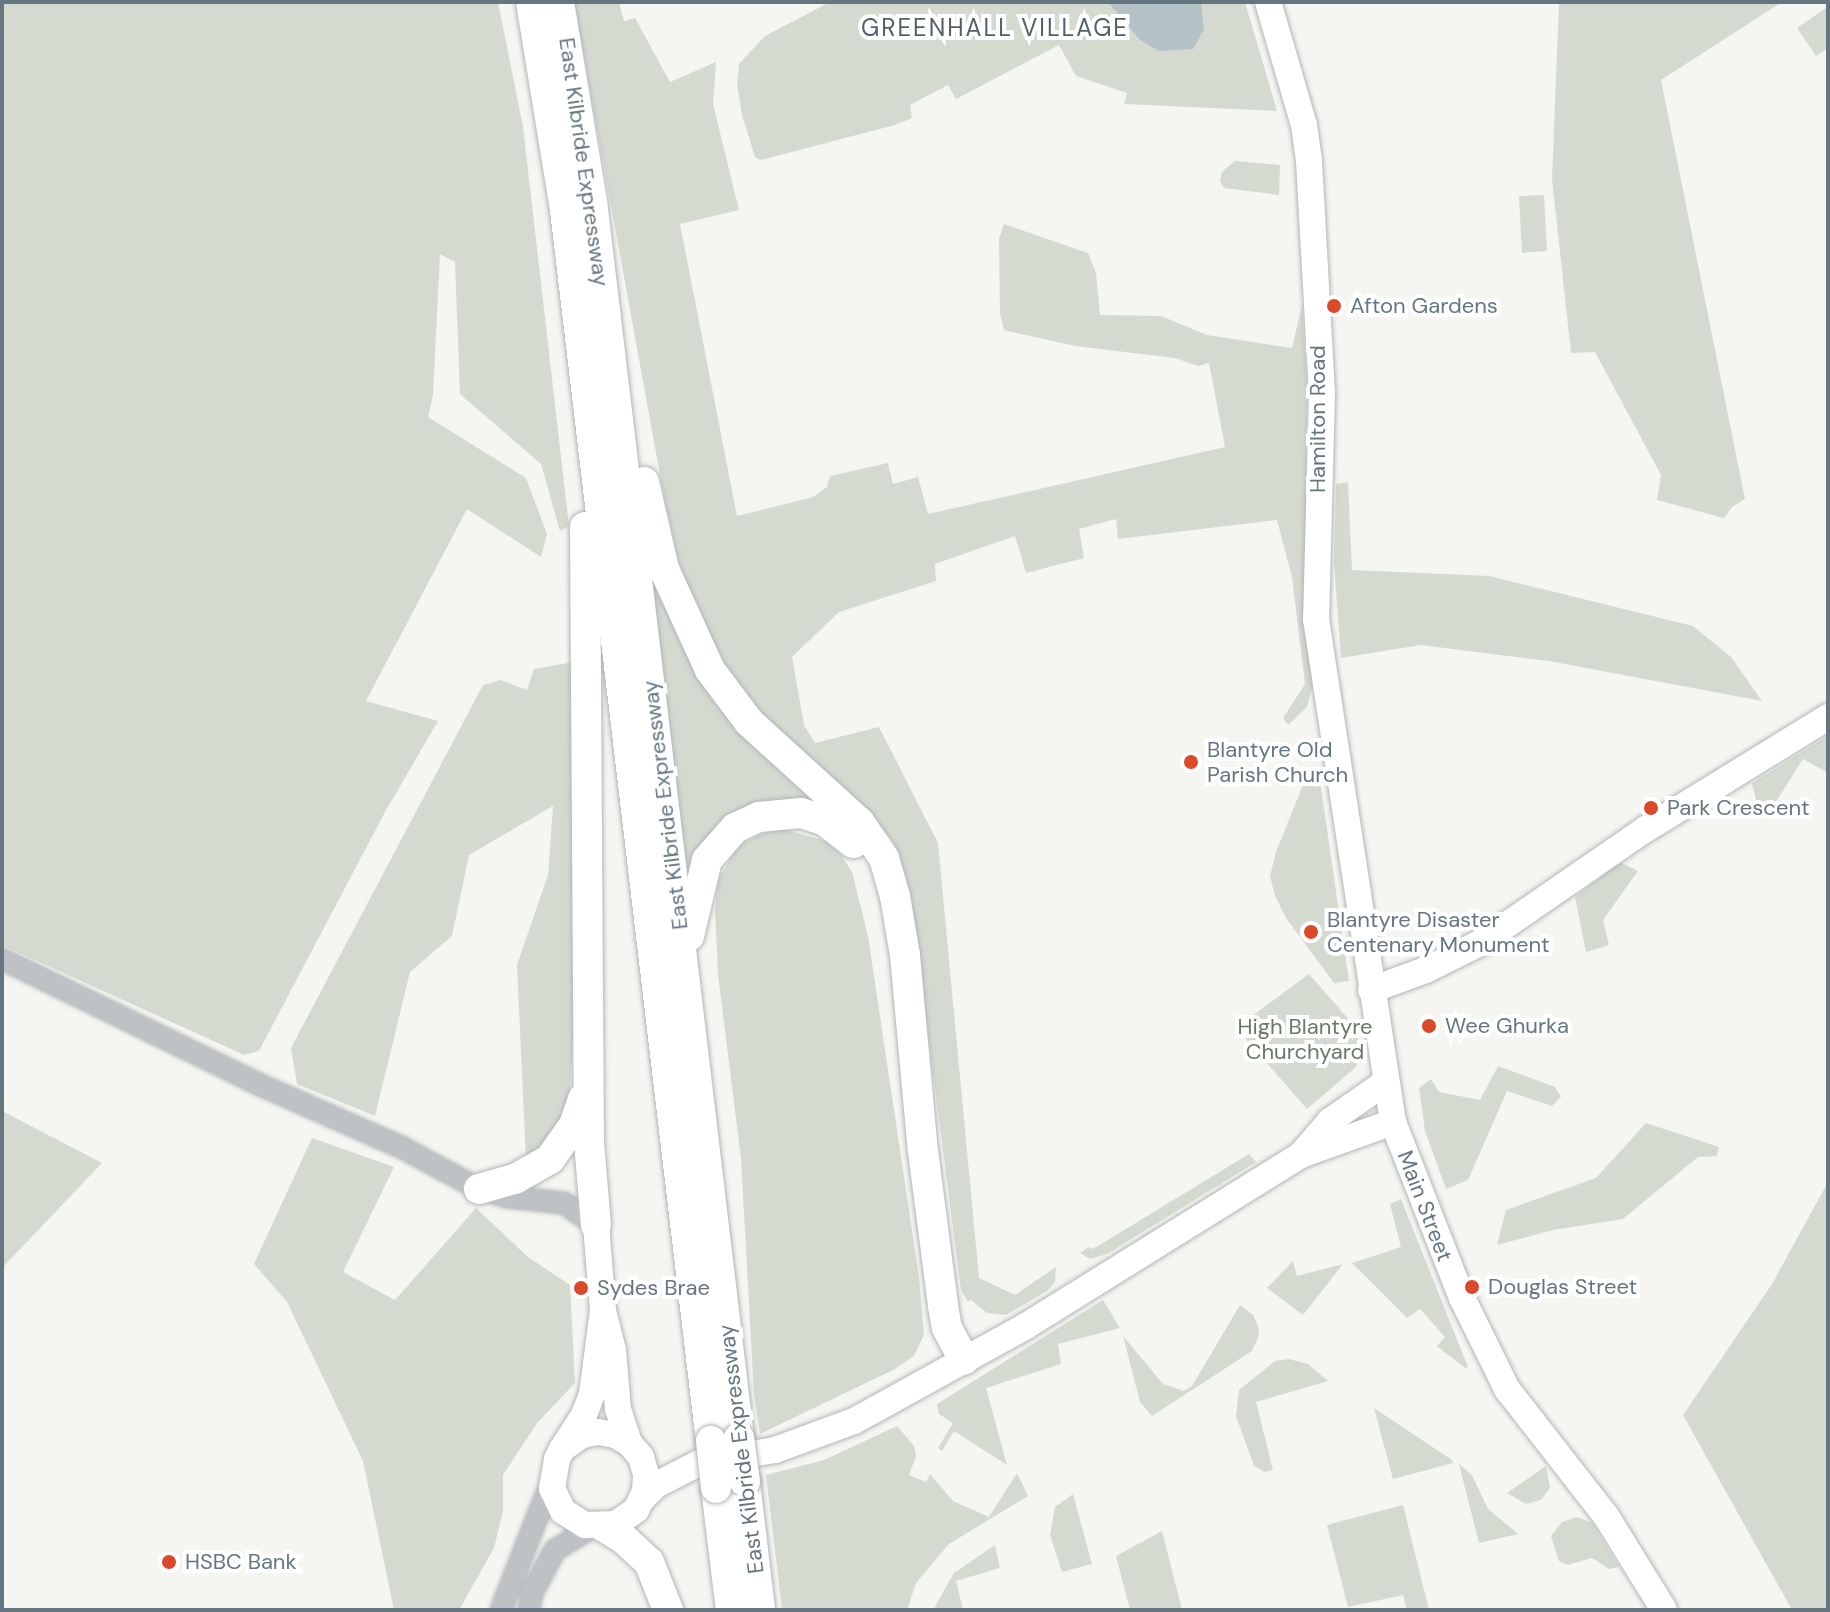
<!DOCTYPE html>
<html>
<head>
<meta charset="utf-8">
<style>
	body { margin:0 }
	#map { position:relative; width:1830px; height:1612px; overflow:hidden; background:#f5f5f1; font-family:"DM Sans",sans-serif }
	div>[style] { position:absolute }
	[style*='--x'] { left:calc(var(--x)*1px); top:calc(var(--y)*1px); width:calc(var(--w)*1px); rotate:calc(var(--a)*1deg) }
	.green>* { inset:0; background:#d5dad1 }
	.water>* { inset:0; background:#b5c2c5 }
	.roads { filter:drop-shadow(0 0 2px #b1b6b9) drop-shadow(0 0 2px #b1b6b9) }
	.minor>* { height:20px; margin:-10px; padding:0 10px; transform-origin:10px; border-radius:10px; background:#bec2c5 }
	.major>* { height:26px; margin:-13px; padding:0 13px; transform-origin:13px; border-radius:13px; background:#fff }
	.highway>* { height:30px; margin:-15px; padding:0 15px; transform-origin:15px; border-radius:15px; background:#fff }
	.bridges { filter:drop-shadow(0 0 2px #b1b5b8) drop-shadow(0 0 2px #b1b5b8) }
	.highway-bridge>* { height:30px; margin:-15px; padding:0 15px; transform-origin:15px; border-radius:15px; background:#fff }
	.dots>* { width:22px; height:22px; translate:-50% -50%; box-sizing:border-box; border:4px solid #fff; border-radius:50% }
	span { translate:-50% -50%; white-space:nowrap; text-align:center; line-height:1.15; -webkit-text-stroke:8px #fff; paint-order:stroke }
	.street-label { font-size:22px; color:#657681 }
	.poi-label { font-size:22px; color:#657681 }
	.left { translate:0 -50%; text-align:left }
	.park-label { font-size:22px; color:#697964 }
	.neighbourhood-label { font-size:24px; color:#535f67; letter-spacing:2px }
	.frame { position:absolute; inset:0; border:4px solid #657681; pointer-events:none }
</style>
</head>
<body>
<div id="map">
	<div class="green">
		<div style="clip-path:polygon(2px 2px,498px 2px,523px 127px,569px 526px,560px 531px,541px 464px,460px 394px,455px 262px,440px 254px,433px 394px,428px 417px,526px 478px,547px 534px,541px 557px,467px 509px,366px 701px,438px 721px,385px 812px,259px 1051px,244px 1055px,2px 945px)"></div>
		<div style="clip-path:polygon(574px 2px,619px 2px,624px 21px,635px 18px,670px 82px,716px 62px,713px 104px,739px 210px,680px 224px,737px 516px,813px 497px,827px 487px,830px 476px,888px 463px,893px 484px,918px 477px,928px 514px,1225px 447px,1209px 363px,1198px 366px,1175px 358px,1075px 346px,1004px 330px,1000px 314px,999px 239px,1004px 224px,1088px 253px,1096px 273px,1100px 315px,1161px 316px,1207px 335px,1292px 348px,1302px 305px,1307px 388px,1305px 614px,1314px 680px,1307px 707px,1288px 725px,1283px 718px,1305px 684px,1292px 577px,1277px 520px,1118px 539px,1116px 519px,1079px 529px,1084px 558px,1026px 573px,1015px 536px,935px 564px,936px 581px,839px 612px,792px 657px,804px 725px,815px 743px,879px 727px,938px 843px,979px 1278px,1015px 1295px,1056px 1267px,1055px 1282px,1047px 1291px,1006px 1315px,987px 1313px,971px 1300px,968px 1302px,961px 1290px,911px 902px,892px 840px,868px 811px,766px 718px,745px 693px,721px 661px,682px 575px,665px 502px)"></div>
		<div style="clip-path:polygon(830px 2px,1245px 2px,1277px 111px,1124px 104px,1127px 93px,1076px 76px,1059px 45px,956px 99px,948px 85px,910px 105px,912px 118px,895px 125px,761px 160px,755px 157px,742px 115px,737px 84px,739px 64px,765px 36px)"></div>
		<div style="clip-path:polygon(1559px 2px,1782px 2px,1661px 80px,1745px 499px,1732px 507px,1724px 518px,1657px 500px,1661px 475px,1595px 352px,1571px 353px,1552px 179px)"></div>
		<div style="clip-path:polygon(1826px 8px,1828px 48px,1816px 56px,1797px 28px)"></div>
		<div style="clip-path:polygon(1235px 161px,1280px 165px,1279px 195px,1224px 188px,1220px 181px,1222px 172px)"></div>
		<div style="clip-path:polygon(1544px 195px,1547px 251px,1522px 253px,1519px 196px)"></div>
		<div style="clip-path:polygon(1348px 482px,1352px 570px,1489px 576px,1693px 626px,1731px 657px,1762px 701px,1549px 661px,1421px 645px,1341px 658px,1334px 562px,1336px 484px)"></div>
		<div style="clip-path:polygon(653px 583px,657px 585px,840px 817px,802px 804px,690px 867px,685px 860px)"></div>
		<div style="clip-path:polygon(574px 662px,575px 1008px,569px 1102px,543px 1154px,526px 1160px,517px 965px,548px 875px,553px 806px,469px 855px,452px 936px,410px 972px,375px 1116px,297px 1084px,291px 1048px,483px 685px,501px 680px,527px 690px,534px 669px)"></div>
		<div style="clip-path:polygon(1828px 736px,1828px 773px,1803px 759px,1770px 811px,1756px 800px,1752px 783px)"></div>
		<div style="clip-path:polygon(1305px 780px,1320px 781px,1349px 981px,1334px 983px,1286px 918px,1275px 896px,1270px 876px,1276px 852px)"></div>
		<div style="clip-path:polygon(784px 829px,825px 841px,841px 855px,852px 872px,868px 936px,919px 1277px,924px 1335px,914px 1356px,895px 1369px,760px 1434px,754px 1395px,741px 1159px,718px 974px,715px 909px,718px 880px,738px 846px,763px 833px)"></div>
		<div style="clip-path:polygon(1620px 862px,1638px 871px,1603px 920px,1609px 945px,1586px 952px,1575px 897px)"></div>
		<div style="clip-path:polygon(1309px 974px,1357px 1029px,1359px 1046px,1356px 1067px,1307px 1109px,1236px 1028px)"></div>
		<div style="clip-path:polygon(1498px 1066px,1555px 1087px,1561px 1097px,1552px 1106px,1507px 1091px,1468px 1180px,1446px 1189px,1425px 1131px,1419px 1088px,1431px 1079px,1439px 1092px,1480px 1100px)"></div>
		<div style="clip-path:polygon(2px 1111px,102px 1163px,2px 1268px)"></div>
		<div style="clip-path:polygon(1646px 1123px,1719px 1147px,1717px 1156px,1698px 1157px,1623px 1219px,1553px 1230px,1497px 1245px,1506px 1210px,1596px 1178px)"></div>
		<div style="clip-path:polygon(312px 1138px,394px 1167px,343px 1272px,395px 1300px,476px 1208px,528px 1257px,570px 1285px,575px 1383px,537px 1423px,503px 1475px,503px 1511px,494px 1548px,459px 1610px,394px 1610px,363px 1461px,287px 1302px,254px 1264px)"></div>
		<div style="clip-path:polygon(1249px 1154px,1256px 1162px,1107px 1254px,1090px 1259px,1080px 1253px,1089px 1247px,1093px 1249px)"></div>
		<div style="clip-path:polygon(1828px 1182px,1828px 1610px,1792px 1610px,1683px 1415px,1772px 1284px)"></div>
		<div style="clip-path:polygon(1401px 1199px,1468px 1367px,1465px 1368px,1437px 1346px,1445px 1337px,1420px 1309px,1407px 1318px,1352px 1263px,1401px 1247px,1390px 1204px)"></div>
		<div style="clip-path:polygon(1293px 1261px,1297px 1276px,1343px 1264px,1303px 1315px,1267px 1288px)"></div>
		<div style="clip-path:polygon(1103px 1300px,1120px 1328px,1058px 1344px,1061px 1364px,986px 1388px,1007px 1465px,954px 1431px,942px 1451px,938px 1448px,953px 1423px,939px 1414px,937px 1404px)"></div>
		<div style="clip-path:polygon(1240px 1305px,1253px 1315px,1258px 1326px,1259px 1336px,1252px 1351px,1152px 1416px,1140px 1402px,1123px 1336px,1163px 1384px,1184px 1391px,1192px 1386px)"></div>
		<div style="clip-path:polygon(1289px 1359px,1308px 1364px,1328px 1381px,1256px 1402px,1273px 1470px,1265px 1472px,1254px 1466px,1236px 1416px,1239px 1390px,1275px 1361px)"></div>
		<div style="clip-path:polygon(1374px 1408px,1452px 1460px,1453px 1463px,1393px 1479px)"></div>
		<div style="clip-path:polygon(897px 1426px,914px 1446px,916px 1456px,909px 1475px,926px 1482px,930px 1474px,953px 1501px,989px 1517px,1017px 1473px,1028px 1496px,949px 1544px,916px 1583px,907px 1610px,782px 1610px,766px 1475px,824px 1460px)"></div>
		<div style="clip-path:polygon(1459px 1464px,1472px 1475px,1488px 1509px,1518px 1534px,1479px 1543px)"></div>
		<div style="clip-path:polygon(1546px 1466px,1550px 1488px,1541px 1500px,1526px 1504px,1507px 1493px)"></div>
		<div style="clip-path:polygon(1073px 1494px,1092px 1564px,1062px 1572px,1050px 1535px,1055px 1507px)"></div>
		<div style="clip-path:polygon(1403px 1505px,1429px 1610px,1407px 1610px,1403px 1595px,1348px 1607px,1327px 1525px)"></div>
		<div style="clip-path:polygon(1577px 1517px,1592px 1523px,1619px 1567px,1609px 1569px,1592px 1558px,1567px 1565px,1559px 1561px,1551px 1536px,1562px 1522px)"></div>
		<div style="clip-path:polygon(1162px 1531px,1182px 1610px,1130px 1610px,1116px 1556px)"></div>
		<div style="clip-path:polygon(995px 1545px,1000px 1568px,956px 1581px,963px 1610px,933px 1610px,954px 1573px)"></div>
	</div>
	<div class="water">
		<div style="clip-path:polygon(1108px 2px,1201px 2px,1204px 29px,1193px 49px,1159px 51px,1140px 40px)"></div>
	</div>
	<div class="roads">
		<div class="minor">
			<div style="--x:2;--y:959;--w:285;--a:26"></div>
			<div style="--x:258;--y:1084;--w:156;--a:23.8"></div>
			<div style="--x:401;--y:1147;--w:89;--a:28.3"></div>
			<div style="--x:479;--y:1189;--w:29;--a:16"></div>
			<div style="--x:507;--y:1197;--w:57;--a:6"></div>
			<div style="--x:564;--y:1203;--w:39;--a:35"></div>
			<div style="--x:501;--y:1610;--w:141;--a:-68.7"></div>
			<div style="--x:529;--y:1610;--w:17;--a:-80"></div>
			<div style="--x:532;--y:1593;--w:49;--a:-61.9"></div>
			<div style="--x:555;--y:1550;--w:44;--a:-31.2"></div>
		</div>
		<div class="major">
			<div style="--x:1268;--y:2;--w:128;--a:73.7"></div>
			<div style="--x:1304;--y:125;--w:36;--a:82"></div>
			<div style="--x:1309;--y:161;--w:232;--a:86.8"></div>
			<div style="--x:1322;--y:393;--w:226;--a:91.5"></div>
			<div style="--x:1316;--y:619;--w:509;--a:81.3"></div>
			<div style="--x:1393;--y:1122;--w:189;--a:68.6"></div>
			<div style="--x:1462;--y:1298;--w:102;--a:63.7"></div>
			<div style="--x:1507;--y:1389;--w:161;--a:52.1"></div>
			<div style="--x:1606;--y:1516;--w:110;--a:58.3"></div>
			<div style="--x:1371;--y:990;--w:59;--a:-20"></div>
			<div style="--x:1426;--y:970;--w:63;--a:-26.6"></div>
			<div style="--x:1482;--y:942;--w:199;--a:-34.6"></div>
			<div style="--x:1646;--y:829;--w:214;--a:-31.6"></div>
			<div style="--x:1301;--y:1155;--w:45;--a:-49.5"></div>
			<div style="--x:1330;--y:1121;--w:68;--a:-34.9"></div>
			<div style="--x:596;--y:1225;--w:86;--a:85.3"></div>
			<div style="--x:603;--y:1311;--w:40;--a:75.6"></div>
			<div style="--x:613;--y:1350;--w:59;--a:85.2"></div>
			<div style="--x:618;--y:1409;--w:36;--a:72"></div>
			<div style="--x:562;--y:1449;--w:24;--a:-35"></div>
			<div style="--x:582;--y:1435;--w:16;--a:-11"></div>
			<div style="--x:598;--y:1432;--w:17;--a:10"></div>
			<div style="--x:615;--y:1435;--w:16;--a:30"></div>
			<div style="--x:629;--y:1443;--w:18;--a:49"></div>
			<div style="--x:641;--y:1457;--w:18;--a:74"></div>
			<div style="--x:646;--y:1474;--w:17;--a:93"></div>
			<div style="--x:645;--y:1491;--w:21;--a:115"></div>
			<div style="--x:636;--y:1510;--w:24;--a:145"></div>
			<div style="--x:616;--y:1524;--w:31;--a:178"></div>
			<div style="--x:585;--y:1525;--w:26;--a:-148"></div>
			<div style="--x:563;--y:1511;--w:25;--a:-116"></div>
			<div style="--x:552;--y:1488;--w:29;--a:-80"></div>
			<div style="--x:557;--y:1459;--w:11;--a:-63"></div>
			<div style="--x:562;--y:1449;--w:40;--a:-57.1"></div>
			<div style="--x:584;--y:1415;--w:22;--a:-69"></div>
			<div style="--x:592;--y:1394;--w:84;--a:-82.5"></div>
			<div style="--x:642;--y:1499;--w:20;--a:-45"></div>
			<div style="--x:656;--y:1485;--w:48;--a:-27.1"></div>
			<div style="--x:699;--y:1463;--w:77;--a:-9.7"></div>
			<div style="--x:775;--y:1450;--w:84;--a:-20.2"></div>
			<div style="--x:854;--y:1421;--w:196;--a:-28.9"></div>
			<div style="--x:1026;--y:1326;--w:324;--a:-31.9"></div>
			<div style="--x:1301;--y:1155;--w:98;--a:-19.7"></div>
		</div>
		<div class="highway">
			<div style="--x:531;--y:2;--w:211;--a:80.7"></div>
			<div style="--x:565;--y:210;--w:1240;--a:83.24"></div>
			<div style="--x:559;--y:2;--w:202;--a:80.6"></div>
			<div style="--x:592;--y:201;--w:1246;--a:83.22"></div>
			<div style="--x:644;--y:482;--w:89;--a:77.1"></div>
			<div style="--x:664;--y:569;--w:111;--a:65.5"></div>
			<div style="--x:710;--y:670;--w:65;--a:53.1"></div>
			<div style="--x:749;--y:722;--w:150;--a:42.3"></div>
			<div style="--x:860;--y:823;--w:42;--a:55.6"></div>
			<div style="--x:884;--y:858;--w:40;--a:74"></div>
			<div style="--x:895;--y:896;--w:60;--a:80.4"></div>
			<div style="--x:905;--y:955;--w:197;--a:84.8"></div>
			<div style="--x:923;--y:1151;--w:156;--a:82.6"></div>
			<div style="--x:943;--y:1306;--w:22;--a:80"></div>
			<div style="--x:947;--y:1328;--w:36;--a:62"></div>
			<div style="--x:585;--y:527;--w:615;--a:89.63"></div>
			<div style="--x:589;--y:1142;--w:83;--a:85.2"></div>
			<div style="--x:689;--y:936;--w:78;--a:-76.7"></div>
			<div style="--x:707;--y:860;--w:43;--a:-48.8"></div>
			<div style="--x:735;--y:828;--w:26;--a:-25"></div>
			<div style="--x:759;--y:817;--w:42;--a:-5.4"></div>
			<div style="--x:801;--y:813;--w:25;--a:18"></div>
			<div style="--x:825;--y:821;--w:36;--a:38"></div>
			<div style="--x:479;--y:1189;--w:37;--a:-16"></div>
			<div style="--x:515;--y:1179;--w:40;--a:-29.7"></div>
			<div style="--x:550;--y:1159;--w:42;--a:-54.8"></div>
			<div style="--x:574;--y:1125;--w:28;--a:-71"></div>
			<div style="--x:745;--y:1482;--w:129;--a:83.3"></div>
			<div style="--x:716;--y:1488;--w:123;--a:83"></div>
			<div style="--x:604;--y:1527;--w:23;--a:31"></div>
			<div style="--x:624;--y:1539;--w:34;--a:43"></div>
			<div style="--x:649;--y:1562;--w:52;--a:68.4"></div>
		</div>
	</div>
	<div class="bridges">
		<div class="highway-bridge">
			<div style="--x:739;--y:1438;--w:44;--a:82.2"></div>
			<div style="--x:711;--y:1441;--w:47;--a:83.9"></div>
		</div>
	</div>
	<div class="dots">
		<div style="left:1334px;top:306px;background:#db492b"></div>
		<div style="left:1191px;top:762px;background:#db492b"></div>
		<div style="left:1651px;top:808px;background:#db492b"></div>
		<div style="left:1311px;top:932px;background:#db492b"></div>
		<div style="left:1429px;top:1026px;background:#db492b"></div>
		<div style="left:1472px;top:1287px;background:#db492b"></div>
		<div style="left:581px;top:1288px;background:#db492b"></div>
		<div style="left:169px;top:1562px;background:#db492b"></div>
	</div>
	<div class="street-label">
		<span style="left:584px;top:162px;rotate:82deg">East Kilbride Expressway</span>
		<span style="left:1318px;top:419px;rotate:-90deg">Hamilton Road</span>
		<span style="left:665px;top:805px;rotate:-97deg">East Kilbride Expressway</span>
		<span style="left:1425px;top:1206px;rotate:69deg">Main Street</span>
		<span style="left:741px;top:1449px;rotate:-97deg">East Kilbride Expressway</span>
	</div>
	<div class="poi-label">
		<span class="left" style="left:1350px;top:306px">Afton Gardens</span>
		<span class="left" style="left:1207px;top:762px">Blantyre Old<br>Parish Church</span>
		<span class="left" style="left:1667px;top:808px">Park Crescent</span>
		<span class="left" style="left:1327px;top:932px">Blantyre Disaster<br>Centenary Monument</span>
		<span class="left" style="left:1445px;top:1026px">Wee Ghurka</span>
		<span class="left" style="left:1488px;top:1287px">Douglas Street</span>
		<span class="left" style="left:597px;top:1288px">Sydes Brae</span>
		<span class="left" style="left:185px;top:1562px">HSBC Bank</span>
	</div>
	<div class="park-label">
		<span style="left:1305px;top:1039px">High Blantyre<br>Churchyard</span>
	</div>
	<div class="neighbourhood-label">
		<span style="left:995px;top:28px">GREENHALL VILLAGE</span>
	</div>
	<div class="frame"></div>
</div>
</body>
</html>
